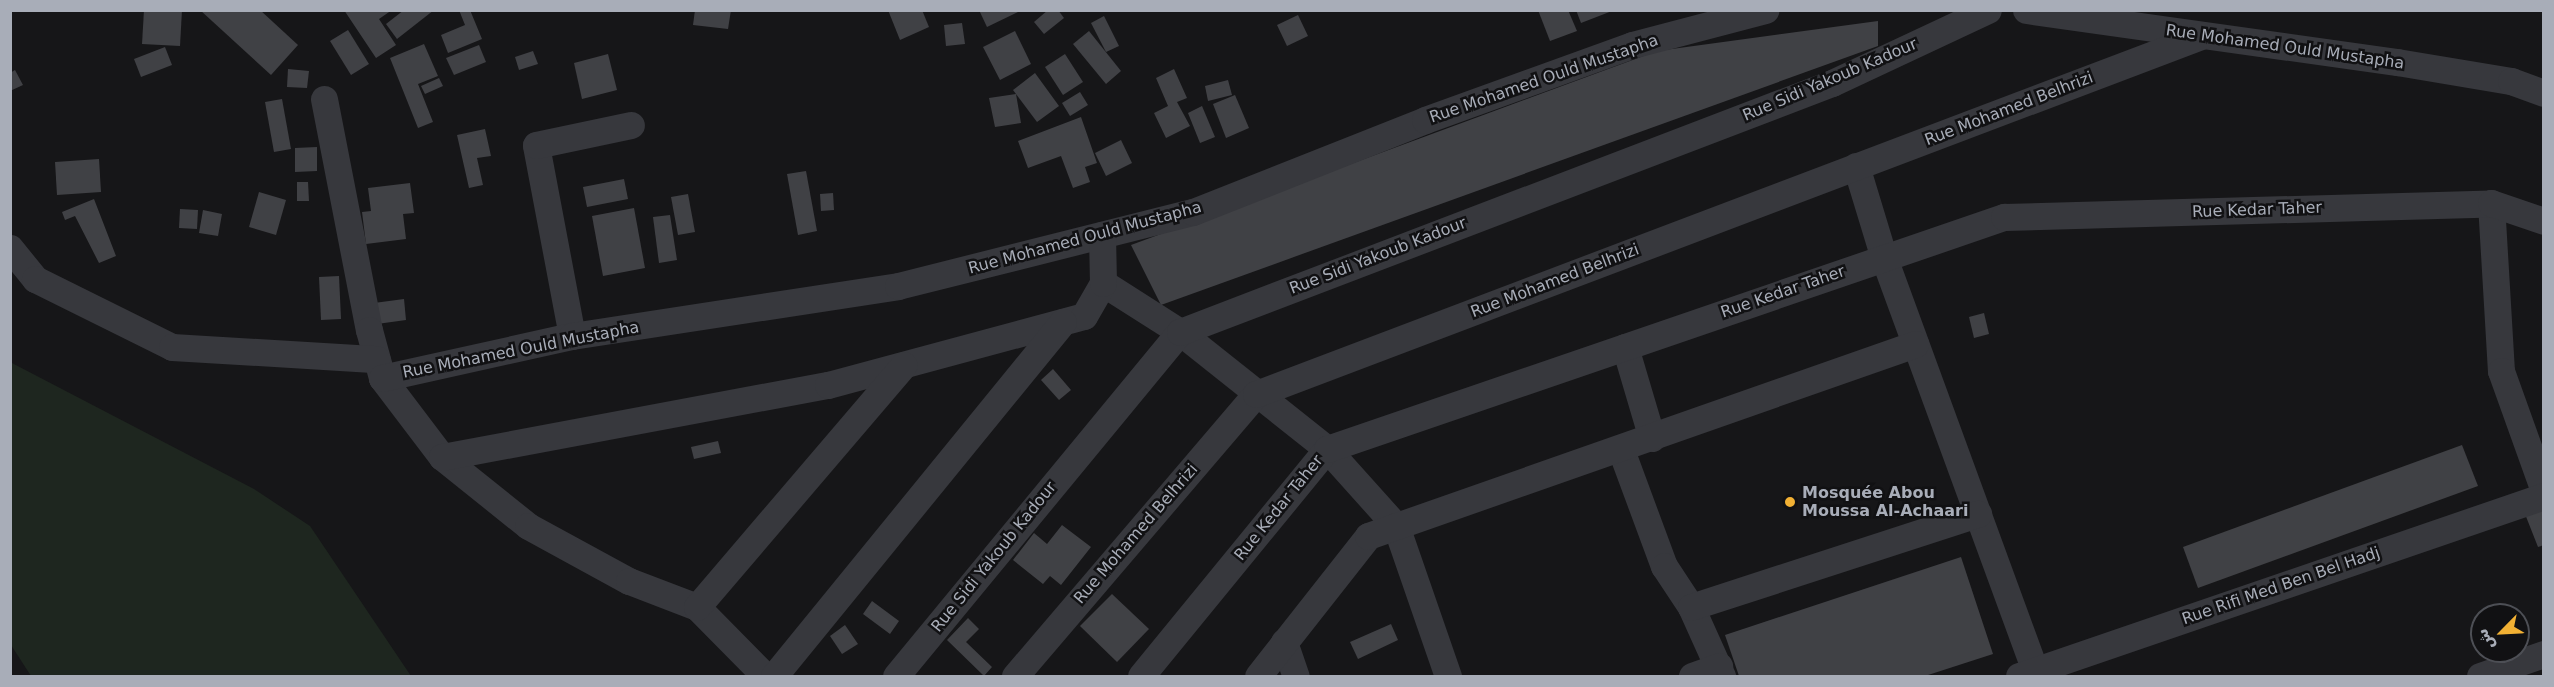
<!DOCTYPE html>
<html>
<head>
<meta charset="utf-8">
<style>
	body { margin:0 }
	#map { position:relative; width:2554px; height:687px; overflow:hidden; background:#161618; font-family:"DejaVu Sans",Vazirmatn,sans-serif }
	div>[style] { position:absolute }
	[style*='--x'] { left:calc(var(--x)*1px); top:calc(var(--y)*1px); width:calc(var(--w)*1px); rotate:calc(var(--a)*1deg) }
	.green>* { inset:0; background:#1e261f }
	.building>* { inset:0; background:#404145 }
	.minor>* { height:27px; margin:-13.5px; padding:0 13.5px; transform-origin:13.5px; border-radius:13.5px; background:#37383d }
	.dots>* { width:16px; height:16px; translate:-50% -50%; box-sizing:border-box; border:3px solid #111113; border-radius:50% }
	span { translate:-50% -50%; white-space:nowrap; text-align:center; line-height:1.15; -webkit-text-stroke:5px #111113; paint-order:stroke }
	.street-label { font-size:16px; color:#a8adb8 }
	.poi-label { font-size:16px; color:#a8adb8; font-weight:700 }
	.left { translate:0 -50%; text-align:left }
	.frame { position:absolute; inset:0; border:12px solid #a8adb8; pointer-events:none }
	.north { position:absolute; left:2470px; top:603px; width:60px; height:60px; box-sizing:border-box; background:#111113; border:2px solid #4d4f55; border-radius:50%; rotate:246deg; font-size:16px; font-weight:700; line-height:24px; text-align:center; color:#a8adb8 }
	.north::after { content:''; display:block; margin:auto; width:21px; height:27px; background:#f2b134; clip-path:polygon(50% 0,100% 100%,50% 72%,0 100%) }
</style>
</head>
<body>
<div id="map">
	<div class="green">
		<div style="clip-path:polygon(10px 362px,254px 489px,310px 526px,411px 676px,31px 676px,11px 645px)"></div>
	</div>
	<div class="building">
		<div style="clip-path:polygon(144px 10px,182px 10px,180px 46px,142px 44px)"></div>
		<div style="clip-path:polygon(200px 10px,260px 10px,298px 45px,271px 75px)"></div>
		<div style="clip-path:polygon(344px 10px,392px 10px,379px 19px,396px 45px,376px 58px)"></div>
		<div style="clip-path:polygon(404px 10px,434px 10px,397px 39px,386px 24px)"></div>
		<div style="clip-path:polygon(459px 10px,470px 10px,482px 39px,448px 53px,441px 35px,465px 25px)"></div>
		<div style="clip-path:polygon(695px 10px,731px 10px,728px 29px,693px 25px)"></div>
		<div style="clip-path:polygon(888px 10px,922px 10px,929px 27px,900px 40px)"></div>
		<div style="clip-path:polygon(979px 10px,1022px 10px,987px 27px)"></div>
		<div style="clip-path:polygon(1048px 10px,1058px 10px,1064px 18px,1044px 34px,1034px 22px)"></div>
		<div style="clip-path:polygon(1538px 10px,1568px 10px,1577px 31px,1550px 41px)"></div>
		<div style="clip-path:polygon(1576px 10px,1612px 10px,1612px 11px,1581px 23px)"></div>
		<div style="clip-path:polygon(1298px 15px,1308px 36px,1287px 46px,1277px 25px)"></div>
		<div style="clip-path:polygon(1104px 16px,1119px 46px,1106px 52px,1091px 23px)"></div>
		<div style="clip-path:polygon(1878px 21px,1878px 46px,1161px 305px,1131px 245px,1657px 51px)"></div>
		<div style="clip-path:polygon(962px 23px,965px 44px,946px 46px,944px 25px)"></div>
		<div style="clip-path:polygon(348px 30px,369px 64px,351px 75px,330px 41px)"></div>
		<div style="clip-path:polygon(1015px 31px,1031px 64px,1000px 80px,983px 47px)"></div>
		<div style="clip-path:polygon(1089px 31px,1121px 71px,1106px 84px,1073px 44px)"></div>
		<div style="clip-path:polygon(424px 44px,438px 76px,418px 84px,433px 122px,418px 128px,390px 58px)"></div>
		<div style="clip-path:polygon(479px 45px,486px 62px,454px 75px,446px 58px)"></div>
		<div style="clip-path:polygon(165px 47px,172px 65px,141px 77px,134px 59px)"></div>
		<div style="clip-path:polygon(533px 51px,538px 64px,519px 70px,515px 57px)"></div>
		<div style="clip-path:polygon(608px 54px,617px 90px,582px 99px,574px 63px)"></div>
		<div style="clip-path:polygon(1065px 54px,1083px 82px,1063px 95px,1045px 67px)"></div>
		<div style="clip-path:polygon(288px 69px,309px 71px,307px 88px,287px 87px)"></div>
		<div style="clip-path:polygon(1174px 69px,1187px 98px,1177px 102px,1190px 126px,1166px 138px,1154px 113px,1168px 106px,1156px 78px)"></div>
		<div style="clip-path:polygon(15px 70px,23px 85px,10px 91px,10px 73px)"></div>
		<div style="clip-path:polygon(1035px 73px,1059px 106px,1037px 122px,1016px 94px,1021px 123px,995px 127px,989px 98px,1016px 94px,1013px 90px)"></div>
		<div style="clip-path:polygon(439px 78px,443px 86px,425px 94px,421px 86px)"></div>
		<div style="clip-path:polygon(1228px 80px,1232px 95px,1208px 101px,1205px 86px)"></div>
		<div style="clip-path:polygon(1080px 92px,1088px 105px,1070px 116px,1062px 103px)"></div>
		<div style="clip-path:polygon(1235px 95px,1249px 128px,1226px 138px,1213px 104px)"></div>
		<div style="clip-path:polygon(282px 99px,291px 149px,274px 152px,265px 102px)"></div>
		<div style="clip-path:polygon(1202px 106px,1215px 137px,1200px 143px,1188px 113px)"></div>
		<div style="clip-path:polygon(1081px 117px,1097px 163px,1085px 167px,1090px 182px,1073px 188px,1061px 156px,1028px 168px,1018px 141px)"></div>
		<div style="clip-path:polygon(485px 129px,491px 156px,477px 158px,483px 185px,469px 188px,457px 135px)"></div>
		<div style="clip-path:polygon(1121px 140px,1132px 163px,1106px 176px,1095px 153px)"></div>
		<div style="clip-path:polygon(317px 147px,317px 171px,295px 172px,295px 148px)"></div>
		<div style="clip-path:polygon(99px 159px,101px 192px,57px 195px,55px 162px)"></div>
		<div style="clip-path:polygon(806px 171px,817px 231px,798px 235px,787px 174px)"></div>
		<div style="clip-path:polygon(624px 179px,628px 199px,587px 207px,583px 187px)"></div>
		<div style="clip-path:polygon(297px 182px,308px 182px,309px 201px,297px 201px)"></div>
		<div style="clip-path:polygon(410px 183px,414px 213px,403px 214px,406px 239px,366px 244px,362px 212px,371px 211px,368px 188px)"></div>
		<div style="clip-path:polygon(259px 192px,286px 200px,276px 235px,249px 227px)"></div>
		<div style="clip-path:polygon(833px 193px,834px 210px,821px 211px,820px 194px)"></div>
		<div style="clip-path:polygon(688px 194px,695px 232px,678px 235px,671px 197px)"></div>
		<div style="clip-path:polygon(94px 199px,116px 256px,99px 263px,75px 216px,65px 220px,62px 212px)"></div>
		<div style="clip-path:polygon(634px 208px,645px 268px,603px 276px,592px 216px)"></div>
		<div style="clip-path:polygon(180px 209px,198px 210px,197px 229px,179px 228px)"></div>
		<div style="clip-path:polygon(203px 210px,222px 214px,218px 236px,199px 233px)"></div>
		<div style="clip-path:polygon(670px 215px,677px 260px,659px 263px,653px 217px)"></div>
		<div style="clip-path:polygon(339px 276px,341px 319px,321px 320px,319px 277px)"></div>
		<div style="clip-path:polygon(404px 299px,406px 320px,377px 324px,374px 303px)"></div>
		<div style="clip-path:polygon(1984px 313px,1989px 334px,1974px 338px,1969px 317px)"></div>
		<div style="clip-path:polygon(1053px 369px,1071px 390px,1059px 400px,1041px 380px)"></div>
		<div style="clip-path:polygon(718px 441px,721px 453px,694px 459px,691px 447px)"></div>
		<div style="clip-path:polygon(2462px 445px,2478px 486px,2198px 588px,2183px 547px)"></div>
		<div style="clip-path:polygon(2544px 507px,2544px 545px,2538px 547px,2525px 514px)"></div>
		<div style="clip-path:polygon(1062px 525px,1091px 547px,1061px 585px,1050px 576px,1043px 584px,1013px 560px,1034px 533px,1047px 544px)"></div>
		<div style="clip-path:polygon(1961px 557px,1993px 654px,1925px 676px,1739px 676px,1725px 635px)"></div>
		<div style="clip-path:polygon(1112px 594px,1149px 629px,1117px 662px,1080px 626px)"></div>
		<div style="clip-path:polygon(872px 601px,899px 621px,890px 634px,863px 614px)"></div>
		<div style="clip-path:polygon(968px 618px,979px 629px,966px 642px,992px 667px,984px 676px,947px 640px)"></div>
		<div style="clip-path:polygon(1391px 624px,1398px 640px,1358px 659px,1350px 642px)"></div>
		<div style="clip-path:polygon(845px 625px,858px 644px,842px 654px,830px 636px)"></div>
	</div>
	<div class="minor">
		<div style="--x:2026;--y:10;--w:375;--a:8"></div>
		<div style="--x:2397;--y:62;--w:116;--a:9.5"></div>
		<div style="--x:2511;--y:81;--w:35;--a:20"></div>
		<div style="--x:324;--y:99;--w:235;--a:79"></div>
		<div style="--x:369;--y:330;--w:50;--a:74.8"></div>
		<div style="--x:382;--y:378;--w:99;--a:52.8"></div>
		<div style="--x:442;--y:457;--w:110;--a:38.7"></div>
		<div style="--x:528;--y:526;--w:115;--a:28.6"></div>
		<div style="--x:629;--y:581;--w:73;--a:20.9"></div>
		<div style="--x:697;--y:607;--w:97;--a:45.4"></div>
		<div style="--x:1856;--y:166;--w:96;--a:73.1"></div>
		<div style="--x:1884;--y:258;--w:440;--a:69.9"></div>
		<div style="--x:2491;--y:203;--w:168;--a:86.6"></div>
		<div style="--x:2501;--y:371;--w:127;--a:70.3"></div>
		<div style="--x:10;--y:248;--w:40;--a:51"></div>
		<div style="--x:35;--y:279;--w:153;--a:26.4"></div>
		<div style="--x:172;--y:347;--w:205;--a:3.4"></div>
		<div style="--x:1103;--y:283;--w:91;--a:32.5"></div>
		<div style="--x:1180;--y:332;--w:188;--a:38.5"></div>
		<div style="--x:1327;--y:449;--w:103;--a:48.1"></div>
		<div style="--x:1396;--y:526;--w:159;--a:70.9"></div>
		<div style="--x:572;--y:336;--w:194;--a:-100.7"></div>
		<div style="--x:536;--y:145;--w:97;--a:-11.9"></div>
		<div style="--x:1625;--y:347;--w:95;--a:73.5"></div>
		<div style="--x:382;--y:378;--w:195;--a:-12.5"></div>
		<div style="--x:572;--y:336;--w:330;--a:-8.7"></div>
		<div style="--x:898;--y:286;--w:304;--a:-14.1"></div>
		<div style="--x:1193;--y:212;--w:250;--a:-21.6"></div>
		<div style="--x:1425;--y:120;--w:220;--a:-19.9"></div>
		<div style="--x:1632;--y:45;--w:138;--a:-14.7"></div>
		<div style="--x:1621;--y:450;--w:124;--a:69.7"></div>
		<div style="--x:1664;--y:566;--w:49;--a:56.6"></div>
		<div style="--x:1691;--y:607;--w:76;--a:65.8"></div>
		<div style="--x:442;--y:457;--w:393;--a:-10.6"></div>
		<div style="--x:828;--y:385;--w:265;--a:-15.1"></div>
		<div style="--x:1084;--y:316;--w:38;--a:-60"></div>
		<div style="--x:1103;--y:283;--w:48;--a:-91.2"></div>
		<div style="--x:697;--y:607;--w:318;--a:-49.5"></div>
		<div style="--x:1691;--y:607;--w:302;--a:-18"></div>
		<div style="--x:1284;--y:642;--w:36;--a:71"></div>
		<div style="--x:774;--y:676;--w:457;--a:-50.8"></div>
		<div style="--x:896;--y:676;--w:446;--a:-50.5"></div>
		<div style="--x:1180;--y:332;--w:698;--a:-20.9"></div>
		<div style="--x:1832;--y:83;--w:172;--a:-25.1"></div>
		<div style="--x:1015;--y:676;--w:371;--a:-49.5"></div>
		<div style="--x:1256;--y:394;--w:1011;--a:-20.75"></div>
		<div style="--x:1141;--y:676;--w:293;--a:-50.7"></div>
		<div style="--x:1327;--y:449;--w:716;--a:-18.92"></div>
		<div style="--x:2004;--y:217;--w:487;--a:-1.6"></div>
		<div style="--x:2491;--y:203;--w:56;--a:18.8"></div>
		<div style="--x:1258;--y:676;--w:178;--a:-51.8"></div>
		<div style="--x:1368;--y:536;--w:580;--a:-19.34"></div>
		<div style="--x:1692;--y:676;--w:29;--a:-20"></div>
		<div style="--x:2019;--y:676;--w:555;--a:-18.92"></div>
		<div style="--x:2480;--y:676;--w:68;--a:-19"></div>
	</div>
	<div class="dots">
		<div style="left:1790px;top:502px;background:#f2b134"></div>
	</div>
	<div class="street-label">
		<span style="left:2285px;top:47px;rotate:8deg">Rue Mohamed Ould Mustapha</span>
		<span style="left:1544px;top:79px;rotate:-19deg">Rue Mohamed Ould Mustapha</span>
		<span style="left:1830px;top:80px;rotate:-23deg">Rue Sidi Yakoub Kadour</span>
		<span style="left:2009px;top:109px;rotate:-21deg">Rue Mohamed Belhrizi</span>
		<span style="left:2257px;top:210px;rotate:-2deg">Rue Kedar Taher</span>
		<span style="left:1085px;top:238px;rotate:-15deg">Rue Mohamed Ould Mustapha</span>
		<span style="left:1378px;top:256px;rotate:-21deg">Rue Sidi Yakoub Kadour</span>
		<span style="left:1555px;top:281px;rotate:-21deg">Rue Mohamed Belhrizi</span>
		<span style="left:1783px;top:292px;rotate:-19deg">Rue Kedar Taher</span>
		<span style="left:521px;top:350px;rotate:-11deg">Rue Mohamed Ould Mustapha</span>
		<span style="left:1279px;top:508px;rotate:-51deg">Rue Kedar Taher</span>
		<span style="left:1136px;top:534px;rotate:-49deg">Rue Mohamed Belhrizi</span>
		<span style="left:994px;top:557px;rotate:-51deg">Rue Sidi Yakoub Kadour</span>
		<span style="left:2281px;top:586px;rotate:-19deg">Rue Rifi Med Ben Bel Hadj</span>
	</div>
	<div class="poi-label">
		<span class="left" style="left:1802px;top:502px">Mosquée Abou<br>Moussa Al-Achaari</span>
	</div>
	<div class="frame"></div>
	<div class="north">ش</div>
</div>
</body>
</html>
